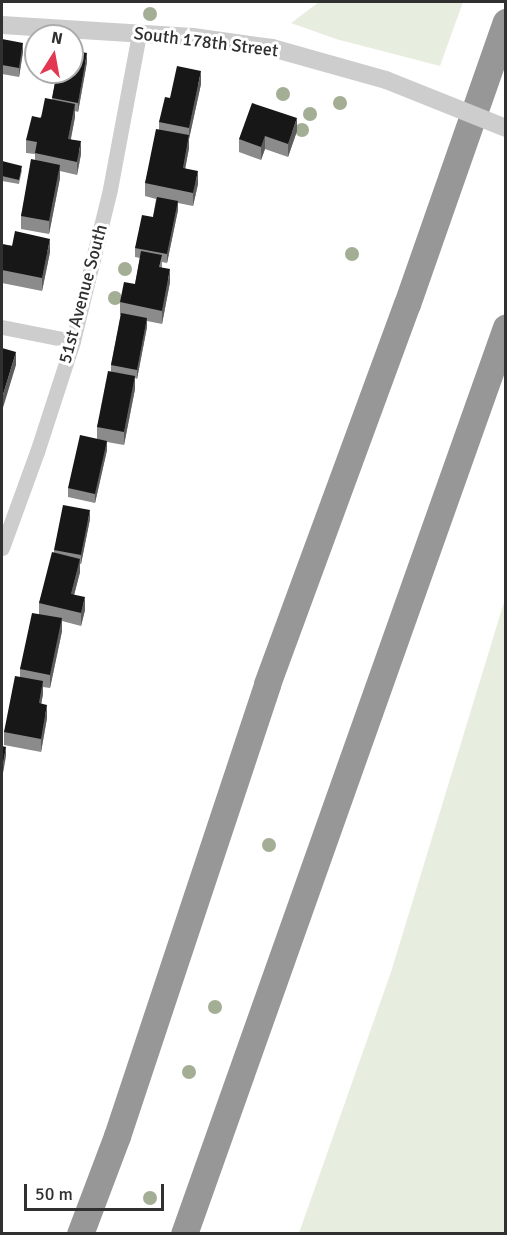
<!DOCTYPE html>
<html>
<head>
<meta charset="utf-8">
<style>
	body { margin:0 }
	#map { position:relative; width:507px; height:1235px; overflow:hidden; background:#fff; font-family:Signika,sans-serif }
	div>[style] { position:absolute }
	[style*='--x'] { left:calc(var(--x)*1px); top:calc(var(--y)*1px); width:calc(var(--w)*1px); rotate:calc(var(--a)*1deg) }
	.green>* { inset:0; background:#e7eddf }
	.minor>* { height:15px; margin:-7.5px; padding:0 7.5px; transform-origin:7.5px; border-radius:7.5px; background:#cdcdcd }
	.tertiary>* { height:18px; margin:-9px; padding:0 9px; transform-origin:9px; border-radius:9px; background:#cdcdcd }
	.motorway>* { height:27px; margin:-13.5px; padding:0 13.5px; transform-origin:13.5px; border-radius:13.5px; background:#979797 }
	.tertiary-bridge>* { height:18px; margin:-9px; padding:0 9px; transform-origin:9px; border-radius:9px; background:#cdcdcd }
	.trees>* { width:14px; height:14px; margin:-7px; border-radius:50%; background:#a3ae95 }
	.wall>* { inset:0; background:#8b8b8b }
	.shaded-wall>* { inset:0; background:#5d5d5d }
	.building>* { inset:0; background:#171717 }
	span { translate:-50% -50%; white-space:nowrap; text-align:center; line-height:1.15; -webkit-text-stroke:6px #fff; paint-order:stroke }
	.street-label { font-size:18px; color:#303030 }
	.frame { position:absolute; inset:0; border:3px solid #303030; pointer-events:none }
	.north { position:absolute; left:24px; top:24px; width:60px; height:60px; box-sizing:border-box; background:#fff; border:2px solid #acacac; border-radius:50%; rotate:11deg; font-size:16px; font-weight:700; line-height:24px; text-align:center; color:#303030 }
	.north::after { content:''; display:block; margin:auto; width:21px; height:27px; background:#e23852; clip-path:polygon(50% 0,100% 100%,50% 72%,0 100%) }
	.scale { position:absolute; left:24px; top:1184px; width:140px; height:27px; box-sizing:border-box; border:3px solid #303030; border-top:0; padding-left:8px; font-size:18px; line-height:21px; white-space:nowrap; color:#303030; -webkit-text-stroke:4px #fff; paint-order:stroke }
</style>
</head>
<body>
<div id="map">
	<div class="green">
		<div style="clip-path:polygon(319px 2px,463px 2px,440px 66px,336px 39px,291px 23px)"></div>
		<div style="clip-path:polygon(505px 599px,505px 1233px,299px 1233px,391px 972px)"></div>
	</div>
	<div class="minor">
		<div style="--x:2;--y:327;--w:72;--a:11.2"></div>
		<div style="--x:2;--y:548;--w:102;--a:-70"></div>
		<div style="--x:37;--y:452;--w:117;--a:-72"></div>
		<div style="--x:73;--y:341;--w:156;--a:-76.3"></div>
		<div style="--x:110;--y:189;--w:158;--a:-79.4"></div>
	</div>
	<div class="tertiary">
		<div style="--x:2;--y:25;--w:191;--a:3.6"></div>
		<div style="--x:193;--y:37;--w:80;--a:7.9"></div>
		<div style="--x:272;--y:48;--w:118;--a:15.7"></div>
	</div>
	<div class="motorway">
		<div style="--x:80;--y:1234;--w:105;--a:-69.3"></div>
		<div style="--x:117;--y:1136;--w:476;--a:-71.6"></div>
		<div style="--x:267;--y:684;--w:405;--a:-69.8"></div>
		<div style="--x:407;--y:304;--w:299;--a:-70.7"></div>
		<div style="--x:184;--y:1234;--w:962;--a:-70.45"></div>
	</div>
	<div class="tertiary-bridge">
		<div style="--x:386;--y:80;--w:129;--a:21.8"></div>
	</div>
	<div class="trees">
		<div style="left:150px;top:14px"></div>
		<div style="left:283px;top:94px"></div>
		<div style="left:340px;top:103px"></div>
		<div style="left:310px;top:114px"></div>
		<div style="left:302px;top:130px"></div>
		<div style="left:352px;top:254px"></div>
		<div style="left:125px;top:269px"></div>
		<div style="left:115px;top:298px"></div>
		<div style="left:269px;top:845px"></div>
		<div style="left:215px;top:1007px"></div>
		<div style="left:189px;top:1072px"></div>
		<div style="left:150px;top:1198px"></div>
	</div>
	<div class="wall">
		<div style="clip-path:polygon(2px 39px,23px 52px,19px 77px,2px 74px)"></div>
		<div style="clip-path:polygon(87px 62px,78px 112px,75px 111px,75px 117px,71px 139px,81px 154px,77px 175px,60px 171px,60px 178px,49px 234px,21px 229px,21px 216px,35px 160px,35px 154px,26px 153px,26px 140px,52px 99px,57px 72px)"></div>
		<div style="clip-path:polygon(201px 84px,189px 139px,189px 148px,185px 168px,198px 184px,193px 206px,178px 203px,178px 210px,167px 263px,162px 262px,162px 268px,170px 282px,162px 324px,147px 321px,147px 327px,137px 379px,135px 378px,135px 389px,124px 445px,107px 442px,107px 450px,95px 503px,68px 497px,68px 488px,97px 439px,97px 427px,111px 372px,111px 365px,121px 315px,120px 315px,120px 302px,135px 284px,140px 258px,135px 257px,135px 248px,153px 217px,156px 199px,145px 196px,145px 183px,159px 129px,159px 122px,170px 98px)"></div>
		<div style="clip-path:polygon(297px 131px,288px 157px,265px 149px,261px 160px,239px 152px,239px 139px)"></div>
		<div style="clip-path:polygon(2px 161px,22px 170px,19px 184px,2px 181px)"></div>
		<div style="clip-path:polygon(2px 244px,50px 252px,42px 291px,2px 283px)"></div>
		<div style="clip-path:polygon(90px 519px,81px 564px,80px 564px,80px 572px,74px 595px,85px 610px,81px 626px,62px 621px,62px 631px,50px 688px,43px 687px,43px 694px,41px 704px,47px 718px,41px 752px,4px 745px,4px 732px,20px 677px,20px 669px,39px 614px,39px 603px,54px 553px,54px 550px)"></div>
	</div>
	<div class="shaded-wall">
		<div style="clip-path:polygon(23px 43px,23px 52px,19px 77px,19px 68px)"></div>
		<div style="clip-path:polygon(87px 53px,87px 62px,78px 112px,78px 103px)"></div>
		<div style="clip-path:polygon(201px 71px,201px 84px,189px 139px,189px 148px,183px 181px,183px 168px,189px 137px,189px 128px)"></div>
		<div style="clip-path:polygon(75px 104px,75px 117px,68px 152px,68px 139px)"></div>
		<div style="clip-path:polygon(297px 118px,297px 131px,288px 157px,288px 144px)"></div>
		<div style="clip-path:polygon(265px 136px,265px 149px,261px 160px,261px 147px)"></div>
		<div style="clip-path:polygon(81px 141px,81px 154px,77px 175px,77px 162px)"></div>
		<div style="clip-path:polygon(60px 165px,60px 178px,49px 234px,49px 221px)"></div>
		<div style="clip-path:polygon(198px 171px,198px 184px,193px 206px,193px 193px)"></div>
		<div style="clip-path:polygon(178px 201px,178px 210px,167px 263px,167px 254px)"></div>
		<div style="clip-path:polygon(50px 239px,50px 252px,42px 291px,42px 278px)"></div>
		<div style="clip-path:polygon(170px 269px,170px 282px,162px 324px,162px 311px)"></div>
		<div style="clip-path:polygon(147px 318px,147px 327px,137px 379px,137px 370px)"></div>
		<div style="clip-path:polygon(16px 352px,16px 365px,2px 411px,2px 398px)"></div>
		<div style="clip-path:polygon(135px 376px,135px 389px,124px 445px,124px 432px)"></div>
		<div style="clip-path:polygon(107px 441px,107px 450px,95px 503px,95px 494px)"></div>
		<div style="clip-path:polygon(90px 510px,90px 519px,81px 564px,81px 555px)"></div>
		<div style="clip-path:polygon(80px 559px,80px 572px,71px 607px,71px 594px)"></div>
		<div style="clip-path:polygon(85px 597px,85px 610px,81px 626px,81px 613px)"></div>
		<div style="clip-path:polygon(62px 618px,62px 631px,50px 688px,50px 675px)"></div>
		<div style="clip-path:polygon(43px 681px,43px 694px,39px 716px,39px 703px)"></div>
		<div style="clip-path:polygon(47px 705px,47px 718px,41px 752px,41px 739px)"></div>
		<div style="clip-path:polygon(6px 747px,6px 756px,2px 779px,2px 770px)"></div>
	</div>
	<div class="building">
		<div style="clip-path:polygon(2px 39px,23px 43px,19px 68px,2px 65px)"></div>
		<div style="clip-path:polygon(72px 50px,87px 53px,78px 103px,52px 98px,57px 72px,72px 72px)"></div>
		<div style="clip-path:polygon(177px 66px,201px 71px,189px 128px,159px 122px,165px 97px,170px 98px)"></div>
		<div style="clip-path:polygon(45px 98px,75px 104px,68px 139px,81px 141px,77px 162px,35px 153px,37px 142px,26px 140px,32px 116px,41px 118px)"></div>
		<div style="clip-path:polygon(252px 103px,297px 118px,288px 144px,265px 136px,261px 147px,239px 139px)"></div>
		<div style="clip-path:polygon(156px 129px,189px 135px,183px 168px,198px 171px,193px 193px,145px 183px)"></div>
		<div style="clip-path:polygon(31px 159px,60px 165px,49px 221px,21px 216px)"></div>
		<div style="clip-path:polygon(2px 161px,22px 166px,19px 180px,2px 176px)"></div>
		<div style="clip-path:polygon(157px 197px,178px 201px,167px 254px,135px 248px,142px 215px,153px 217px)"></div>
		<div style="clip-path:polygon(15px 231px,50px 239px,42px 278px,2px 270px,2px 244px,12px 246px)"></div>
		<div style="clip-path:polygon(141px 251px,162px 255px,159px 267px,170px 269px,162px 311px,120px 302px,124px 282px,135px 284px)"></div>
		<div style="clip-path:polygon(121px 313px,147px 318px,137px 370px,111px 365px)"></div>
		<div style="clip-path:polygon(2px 348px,16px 352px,2px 398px)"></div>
		<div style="clip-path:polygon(108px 371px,135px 376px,124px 432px,97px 427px)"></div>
		<div style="clip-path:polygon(80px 435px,107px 441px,95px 494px,68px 488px)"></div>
		<div style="clip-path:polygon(63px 505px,90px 510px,81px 555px,54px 550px)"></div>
		<div style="clip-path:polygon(52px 552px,80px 559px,71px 594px,85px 597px,81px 613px,39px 603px)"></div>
		<div style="clip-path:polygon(32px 613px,62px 618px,50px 675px,20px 669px)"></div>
		<div style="clip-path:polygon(15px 676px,43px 681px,39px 703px,47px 705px,41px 739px,4px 732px)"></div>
		<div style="clip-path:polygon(2px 746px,6px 747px,2px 770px)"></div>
	</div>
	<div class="street-label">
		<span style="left:206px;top:42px;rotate:7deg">South 178th Street</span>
		<span style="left:83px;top:294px;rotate:-75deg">51st Avenue South</span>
	</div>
	<div class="frame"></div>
	<div class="north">N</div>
	<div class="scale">50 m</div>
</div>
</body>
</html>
